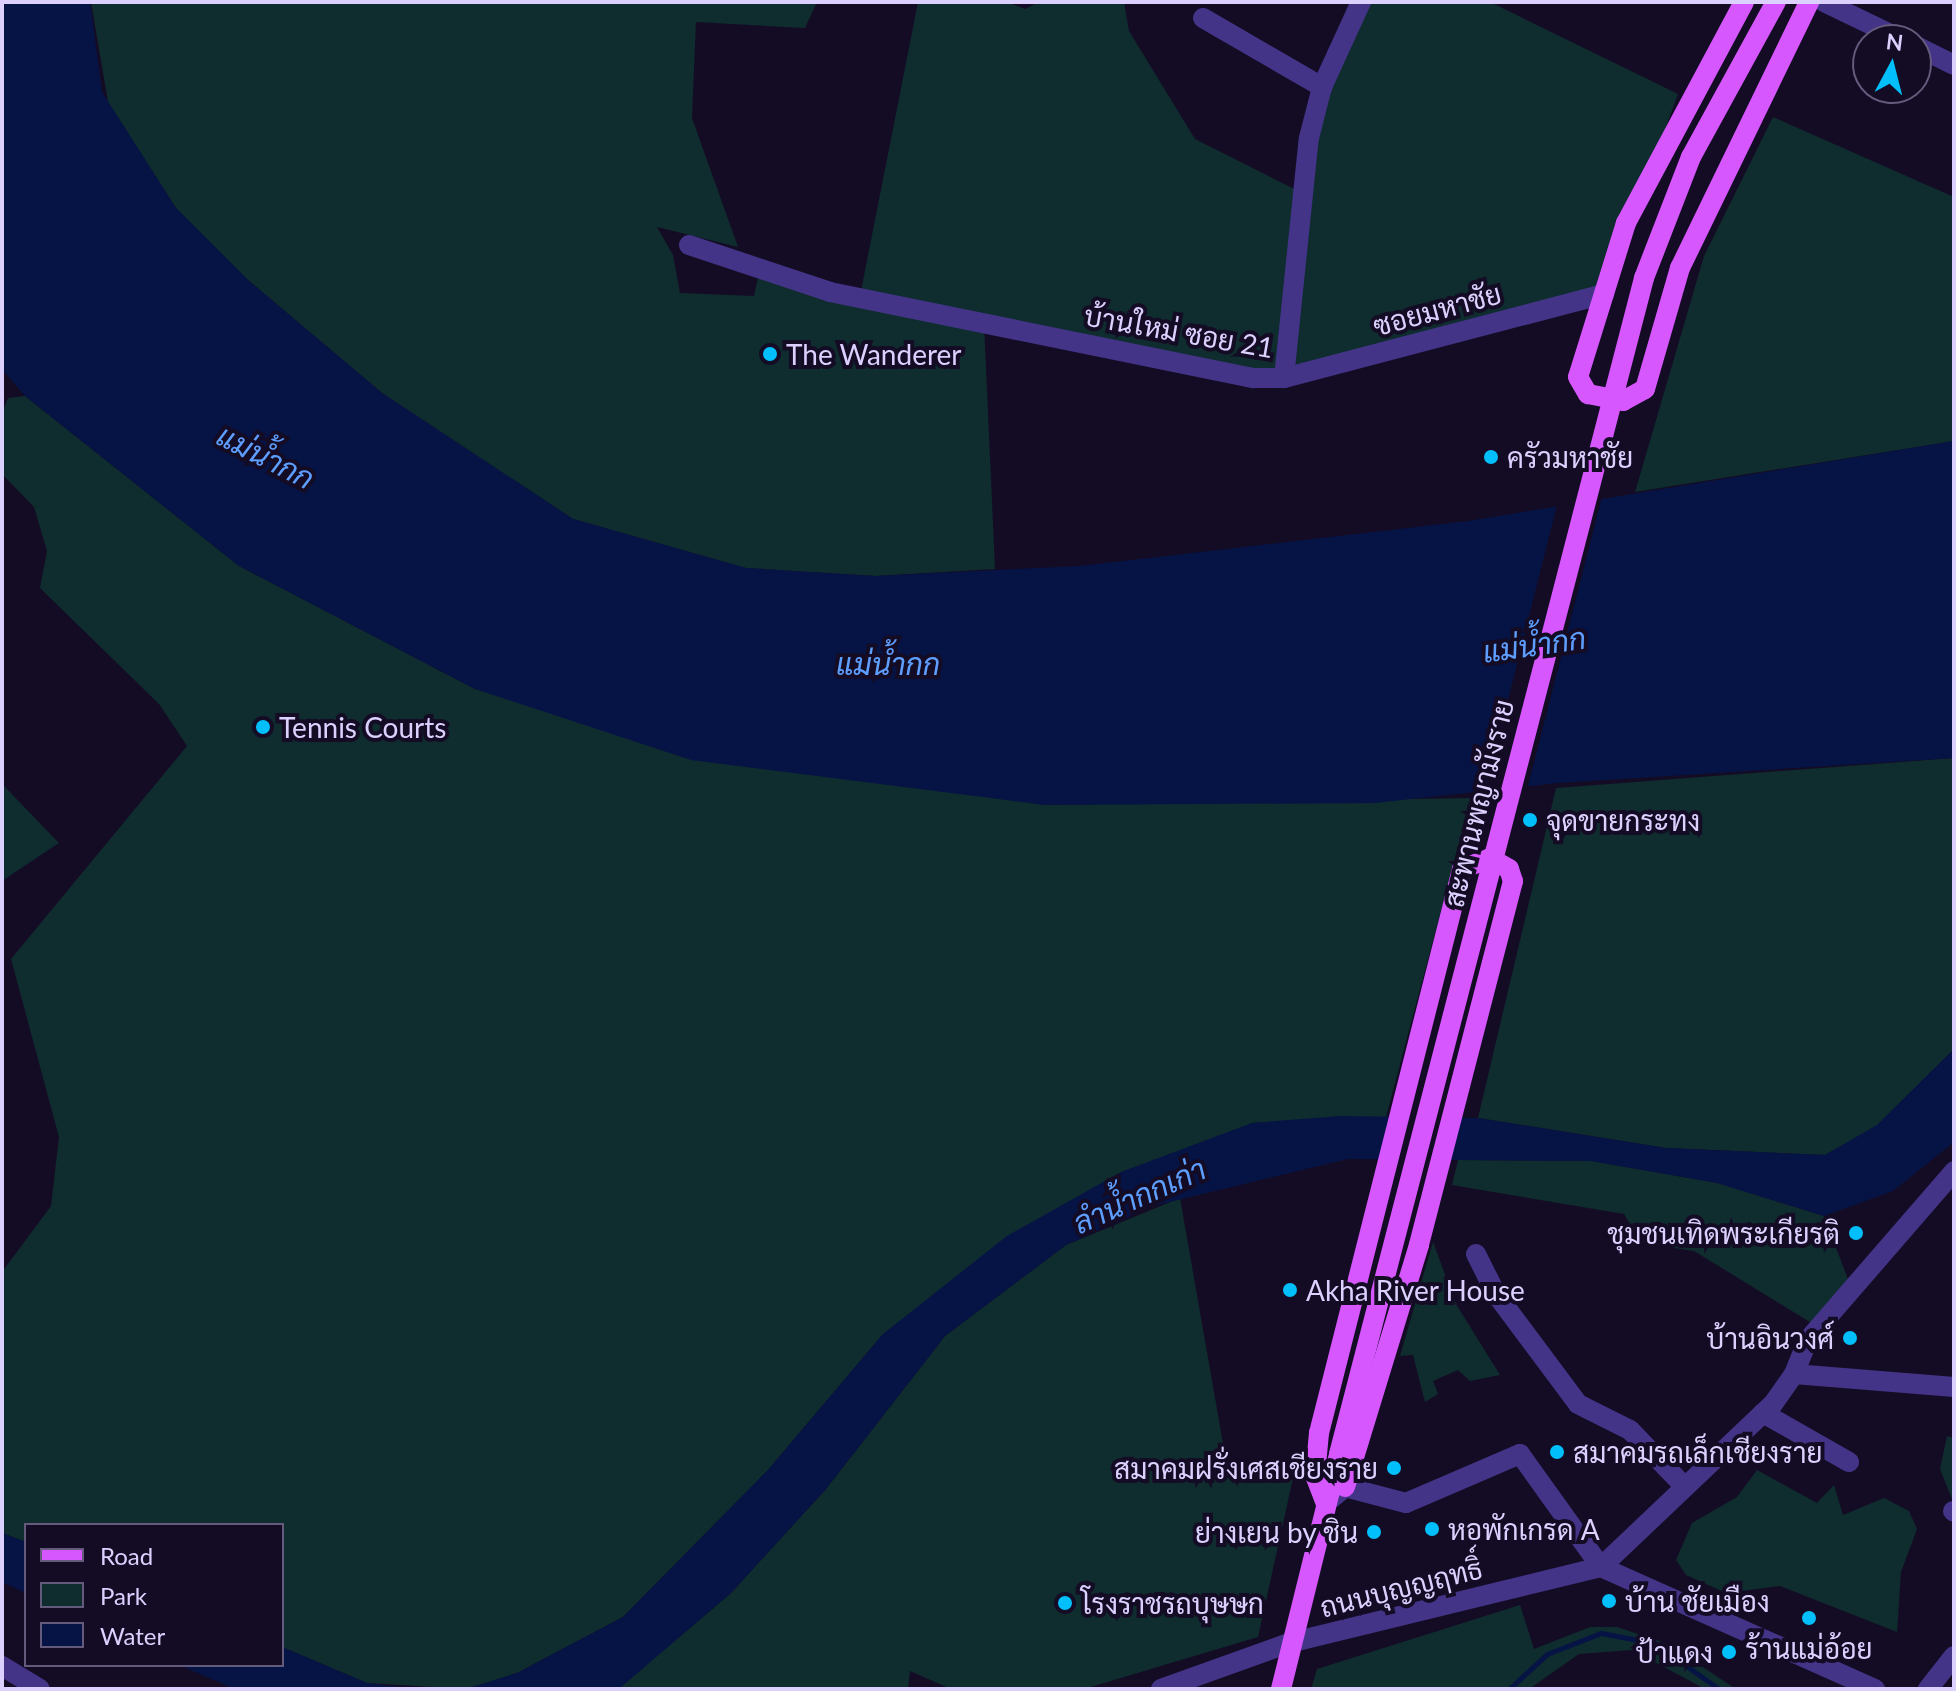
<!DOCTYPE html>
<html>
<head>
<meta charset="utf-8">
<style>
	body { margin:0 }
	#map { position:relative; width:1956px; height:1691px; overflow:hidden; background:#140c25; font-family:Lato,Sarabun,sans-serif }
	div>[style] { position:absolute }
	[style*='--x'] { left:calc(var(--x)*1px); top:calc(var(--y)*1px); width:calc(var(--w)*1px); rotate:calc(var(--a)*1deg) }
	.green>* { inset:0; background:#0f2c2f }
	.water>* { inset:0; background:#061445 }
	.pier>* { inset:0; background:#140c25 }
	.stream>* { height:5px; margin:-2.5px; padding:0 2.5px; transform-origin:2.5px; border-radius:2.5px; background:#061445 }
	.minor>* { height:20px; margin:-10px; padding:0 10px; transform-origin:10px; border-radius:10px; background:#433488 }
	.major>* { height:20px; margin:-10px; padding:0 10px; transform-origin:10px; border-radius:10px; background:#d757ff }
	.major-bridge>* { height:20px; margin:-10px; padding:0 10px; transform-origin:10px; border-radius:10px; background:#d757ff }
	.dots>* { width:22px; height:22px; translate:-50% -50%; box-sizing:border-box; border:4px solid #140c25; border-radius:50% }
	span { translate:-50% -50%; white-space:nowrap; text-align:center; line-height:1.15; -webkit-text-stroke:8px #140c25; paint-order:stroke }
	.street-label { font-size:28px; color:#dcd0ff }
	.poi-label { font-size:28px; color:#dcd0ff }
	.left { translate:0 -50%; text-align:left }
	.right { translate:-100% -50%; text-align:right }
	.water-label { font-size:30px; color:#5e9eff; font-style:italic }
	.frame { position:absolute; inset:0; border:4px solid #dcd0ff; pointer-events:none }
	.legend { position:absolute; left:24px; top:1523px; width:260px; height:144px; box-sizing:border-box; background:#140c25; border:2px solid #645a7c; margin:0; padding:10px 14px; list-style:none; font-size:24px; color:#dcd0ff }
	.legend li { display:flex; align-items:center; gap:16px; height:40px }
	.legend b { width:40px; border:2px solid #645a7c }
	.north { position:absolute; left:1852px; top:24px; width:80px; height:80px; box-sizing:border-box; background:#140c25; border:2px solid #645a7c; border-radius:50%; rotate:7deg; font-size:22px; font-weight:700; line-height:32px; text-align:center; color:#dcd0ff }
	.north::after { content:''; display:block; margin:auto; width:28px; height:36px; background:#00bffb; clip-path:polygon(50% 0,100% 100%,50% 72%,0 100%) }
</style>
</head>
<body>
<div id="map">
	<div class="green">
		<div style="clip-path:polygon(91px 2px,817px 2px,805px 28px,696px 22px,692px 118px,738px 247px,657px 227px,673px 255px,680px 293px,754px 296px,760px 268px,984px 323px,995px 569px,875px 576px,746px 568px,573px 519px,382px 393px,248px 280px,176px 208px,108px 102px)"></div>
		<div style="clip-path:polygon(918px 2px,1007px 2px,1025px 9px,1039px 2px,1124px 2px,1129px 31px,1195px 139px,1302px 193px,1309px 138px,1364px 2px,1490px 2px,1678px 94px,1604px 294px,1284px 378px,860px 296px)"></div>
		<div style="clip-path:polygon(1773px 117px,1954px 197px,1954px 441px,1635px 492px,1704px 256px)"></div>
		<div style="clip-path:polygon(25px 396px,239px 566px,475px 689px,1045px 805px,1471px 798px,1386px 1117px,1252px 1123px,883px 1334px,768px 1470px,623px 1617px,517px 1673px,466px 1689px,367px 1683px,282px 1647px,282px 1525px,26px 1525px,26px 1542px,2px 1533px,2px 1272px,51px 1206px,59px 1137px,11px 959px,187px 746px,159px 704px,40px 588px,47px 551px,34px 507px,2px 474px,2px 413px,8px 398px)"></div>
		<div style="clip-path:polygon(1954px 758px,1954px 1049px,1877px 1126px,1825px 1155px,1666px 1148px,1478px 1118px,1556px 788px)"></div>
		<div style="clip-path:polygon(2px 784px,59px 843px,2px 881px)"></div>
		<div style="clip-path:polygon(1458px 1160px,1592px 1161px,1718px 1183px,1824px 1216px,1852px 1290px,1818px 1327px,1694px 1251px,1641px 1243px,1624px 1214px,1452px 1185px)"></div>
		<div style="clip-path:polygon(1180px 1198px,1228px 1472px,1297px 1460px,1258px 1637px,1084px 1689px,951px 1689px,910px 1671px,908px 1689px,618px 1689px,731px 1593px,826px 1489px,945px 1336px,1066px 1245px)"></div>
		<div style="clip-path:polygon(1433px 1242px,1456px 1304px,1500px 1375px,1470px 1381px,1458px 1370px,1433px 1381px,1438px 1394px,1425px 1402px,1413px 1355px,1400px 1356px)"></div>
		<div style="clip-path:polygon(1947px 1436px,1954px 1438px,1954px 1504px,1940px 1469px)"></div>
		<div style="clip-path:polygon(1757px 1470px,1817px 1503px,1834px 1485px,1843px 1515px,1884px 1498px,1909px 1511px,1917px 1529px,1901px 1572px,1897px 1632px,1780px 1586px,1726px 1593px,1686px 1575px,1676px 1560px,1692px 1523px,1737px 1497px)"></div>
		<div style="clip-path:polygon(1520px 1605px,1534px 1649px,1590px 1627px,1617px 1627px,1668px 1644px,1736px 1689px,1705px 1689px,1632px 1650px,1579px 1654px,1529px 1689px,1311px 1689px,1317px 1669px)"></div>
	</div>
	<div class="water">
		<div style="clip-path:polygon(2px 2px,90px 2px,102px 92px,176px 208px,248px 280px,382px 393px,573px 519px,746px 568px,875px 576px,1080px 566px,1468px 521px,1954px 441px,1954px 758px,1557px 783px,1375px 803px,1045px 805px,691px 760px,475px 689px,239px 566px,25px 396px,2px 369px)"></div>
		<div style="clip-path:polygon(1954px 1049px,1954px 1142px,1893px 1191px,1824px 1216px,1717px 1183px,1591px 1161px,1348px 1159px,1153px 1206px,1066px 1245px,945px 1336px,826px 1489px,731px 1593px,621px 1687px,466px 1689px,517px 1673px,623px 1617px,768px 1470px,883px 1334px,1007px 1236px,1121px 1172px,1252px 1123px,1340px 1116px,1478px 1118px,1666px 1148px,1825px 1155px,1877px 1125px)"></div>
		<div style="clip-path:polygon(2px 1533px,26px 1542px,26px 1593px,2px 1582px)"></div>
		<div style="clip-path:polygon(282px 1647px,367px 1683px,416px 1689px,235px 1689px,179px 1665px,282px 1665px)"></div>
	</div>
	<div class="pier">
		<div style="clip-path:polygon(1603px 493px,1527px 790px,1484px 795px,1558px 501px)"></div>
		<div style="clip-path:polygon(1409px 1113px,1443px 1113px,1430px 1164px,1396px 1164px)"></div>
	</div>
	<div class="stream">
		<div style="--x:1509;--y:1689;--w:52;--a:-42.6"></div>
		<div style="--x:1547;--y:1654;--w:58;--a:-21.3"></div>
		<div style="--x:1601;--y:1633;--w:54;--a:10.7"></div>
		<div style="--x:1654;--y:1643;--w:80;--a:35.3"></div>
	</div>
	<div class="minor">
		<div style="--x:1824;--y:2;--w:88;--a:25.7"></div>
		<div style="--x:1203;--y:18;--w:138;--a:30.1"></div>
		<div style="--x:1916;--y:46;--w:42;--a:26.6"></div>
		<div style="--x:689;--y:245;--w:149;--a:18.4"></div>
		<div style="--x:830;--y:292;--w:432;--a:11.5"></div>
		<div style="--x:1253;--y:378;--w:31;--a:0"></div>
		<div style="--x:1284;--y:378;--w:241;--a:-84.1"></div>
		<div style="--x:1309;--y:138;--w:53;--a:-75.7"></div>
		<div style="--x:1322;--y:87;--w:94;--a:-65.4"></div>
		<div style="--x:1284;--y:378;--w:331;--a:-14.7"></div>
		<div style="--x:1476;--y:1254;--w:45;--a:63.4"></div>
		<div style="--x:1496;--y:1294;--w:137;--a:53.3"></div>
		<div style="--x:1578;--y:1404;--w:58;--a:26.6"></div>
		<div style="--x:1630;--y:1430;--w:79;--a:46"></div>
		<div style="--x:1794;--y:1374;--w:35;--a:-68"></div>
		<div style="--x:1807;--y:1341;--w:225;--a:-49.1"></div>
		<div style="--x:1763;--y:1413;--w:99;--a:29.7"></div>
		<div style="--x:1332;--y:1498;--w:17;--a:-40"></div>
		<div style="--x:1345;--y:1487;--w:63;--a:14.7"></div>
		<div style="--x:1406;--y:1503;--w:124;--a:-23.3"></div>
		<div style="--x:1520;--y:1454;--w:139;--a:54.4"></div>
		<div style="--x:1953;--y:1511;--w:1;--a:45"></div>
		<div style="--x:1601;--y:1567;--w:237;--a:-43.5"></div>
		<div style="--x:1773;--y:1404;--w:37;--a:-55"></div>
		<div style="--x:1794;--y:1374;--w:161;--a:4.6"></div>
		<div style="--x:2;--y:1666;--w:44;--a:31.2"></div>
		<div style="--x:1161;--y:1689;--w:136;--a:-19.8"></div>
		<div style="--x:1289;--y:1643;--w:321;--a:-13.7"></div>
		<div style="--x:1601;--y:1567;--w:300;--a:24"></div>
		<div style="--x:1928;--y:1689;--w:42;--a:-51.8"></div>
	</div>
	<div class="major">
		<div style="--x:1744;--y:2;--w:251;--a:118.1"></div>
		<div style="--x:1626;--y:223;--w:161;--a:107.3"></div>
		<div style="--x:1578;--y:377;--w:20;--a:60"></div>
		<div style="--x:1588;--y:394;--w:36;--a:11"></div>
		<div style="--x:1623;--y:401;--w:25;--a:-29"></div>
		<div style="--x:1645;--y:389;--w:126;--a:-73.9"></div>
		<div style="--x:1680;--y:268;--w:296;--a:-64.1"></div>
		<div style="--x:1326;--y:1504;--w:30;--a:-111"></div>
		<div style="--x:1315;--y:1476;--w:43;--a:-84.7"></div>
		<div style="--x:1319;--y:1433;--w:582;--a:-75.77"></div>
		<div style="--x:1462;--y:869;--w:30;--a:-21"></div>
		<div style="--x:1490;--y:858;--w:22;--a:30"></div>
		<div style="--x:1509;--y:869;--w:13;--a:72"></div>
		<div style="--x:1513;--y:881;--w:376;--a:104.5"></div>
		<div style="--x:1419;--y:1245;--w:253;--a:107"></div>
		<div style="--x:1281;--y:1689;--w:242;--a:-76.1"></div>
	</div>
	<div class="major-bridge">
		<div style="--x:1339;--y:1454;--w:1215;--a:-75.46"></div>
		<div style="--x:1644;--y:278;--w:130;--a:-68.8"></div>
		<div style="--x:1691;--y:157;--w:177;--a:-61.3"></div>
	</div>
	<div class="dots">
		<div style="left:770px;top:354px;background:#00bffb"></div>
		<div style="left:1491px;top:457px;background:#00bffb"></div>
		<div style="left:263px;top:727px;background:#00bffb"></div>
		<div style="left:1530px;top:820px;background:#00bffb"></div>
		<div style="left:1856px;top:1233px;background:#00bffb"></div>
		<div style="left:1290px;top:1290px;background:#00bffb"></div>
		<div style="left:1850px;top:1338px;background:#00bffb"></div>
		<div style="left:1557px;top:1452px;background:#00bffb"></div>
		<div style="left:1394px;top:1468px;background:#00bffb"></div>
		<div style="left:1432px;top:1529px;background:#00bffb"></div>
		<div style="left:1374px;top:1532px;background:#00bffb"></div>
		<div style="left:1609px;top:1601px;background:#00bffb"></div>
		<div style="left:1065px;top:1603px;background:#00bffb"></div>
		<div style="left:1809px;top:1618px;background:#00bffb"></div>
		<div style="left:1729px;top:1652px;background:#00bffb"></div>
	</div>
	<div class="street-label">
		<span style="left:1437px;top:309px;rotate:-15deg">ซอยมหาชัย</span>
		<span style="left:1179px;top:331px;rotate:10deg">บ้านใหม่ ซอย 21</span>
		<span style="left:1478px;top:803px;rotate:-76deg">สะพานพญามังราย</span>
		<span style="left:1401px;top:1587px;rotate:-14deg">ถนนบุญญฤทธิ์</span>
	</div>
	<div class="poi-label">
		<span class="left" style="left:786px;top:354px">The Wanderer</span>
		<span class="left" style="left:1507px;top:457px">ครัวมหาชัย</span>
		<span class="left" style="left:279px;top:727px">Tennis Courts</span>
		<span class="left" style="left:1546px;top:820px">จุดขายกระทง</span>
		<span class="right" style="left:1840px;top:1233px">ชุมชนเทิดพระเกียรติ</span>
		<span class="left" style="left:1306px;top:1290px">Akha River House</span>
		<span class="right" style="left:1834px;top:1338px">บ้านอินวงศ์</span>
		<span class="left" style="left:1573px;top:1452px">สมาคมรถเล็กเชียงราย</span>
		<span class="right" style="left:1378px;top:1468px">สมาคมฝรั่งเศสเชียงราย</span>
		<span class="left" style="left:1448px;top:1529px">หอพักเกรด A</span>
		<span class="right" style="left:1358px;top:1532px">ย่างเยน by ชิน</span>
		<span class="left" style="left:1625px;top:1601px">บ้าน ชัยเมือง</span>
		<span class="left" style="left:1081px;top:1603px">โรงราชรถบุษษก</span>
		<span style="left:1809px;top:1648px">ร้านแม่อ้อย</span>
		<span class="right" style="left:1713px;top:1652px">ป้าแดง</span>
	</div>
	<div class="water-label">
		<span style="left:266px;top:456px;rotate:27deg">แม่น้ำกก</span>
		<span style="left:1534px;top:644px;rotate:-8deg">แม่น้ำกก</span>
		<span style="left:888px;top:663px">แม่น้ำกก</span>
		<span style="left:1139px;top:1195px;rotate:-24deg">ลำน้ำกกเก่า</span>
	</div>
	<div class="frame"></div>
	<ul class="legend">
	<li><b style="height:10px;background:#d757ff"></b>Road</li>
	<li><b style="height:22px;background:#0f2c2f"></b>Park</li>
	<li><b style="height:22px;background:#061445"></b>Water</li>
	</ul>
	<div class="north">N</div>
</div>
</body>
</html>
